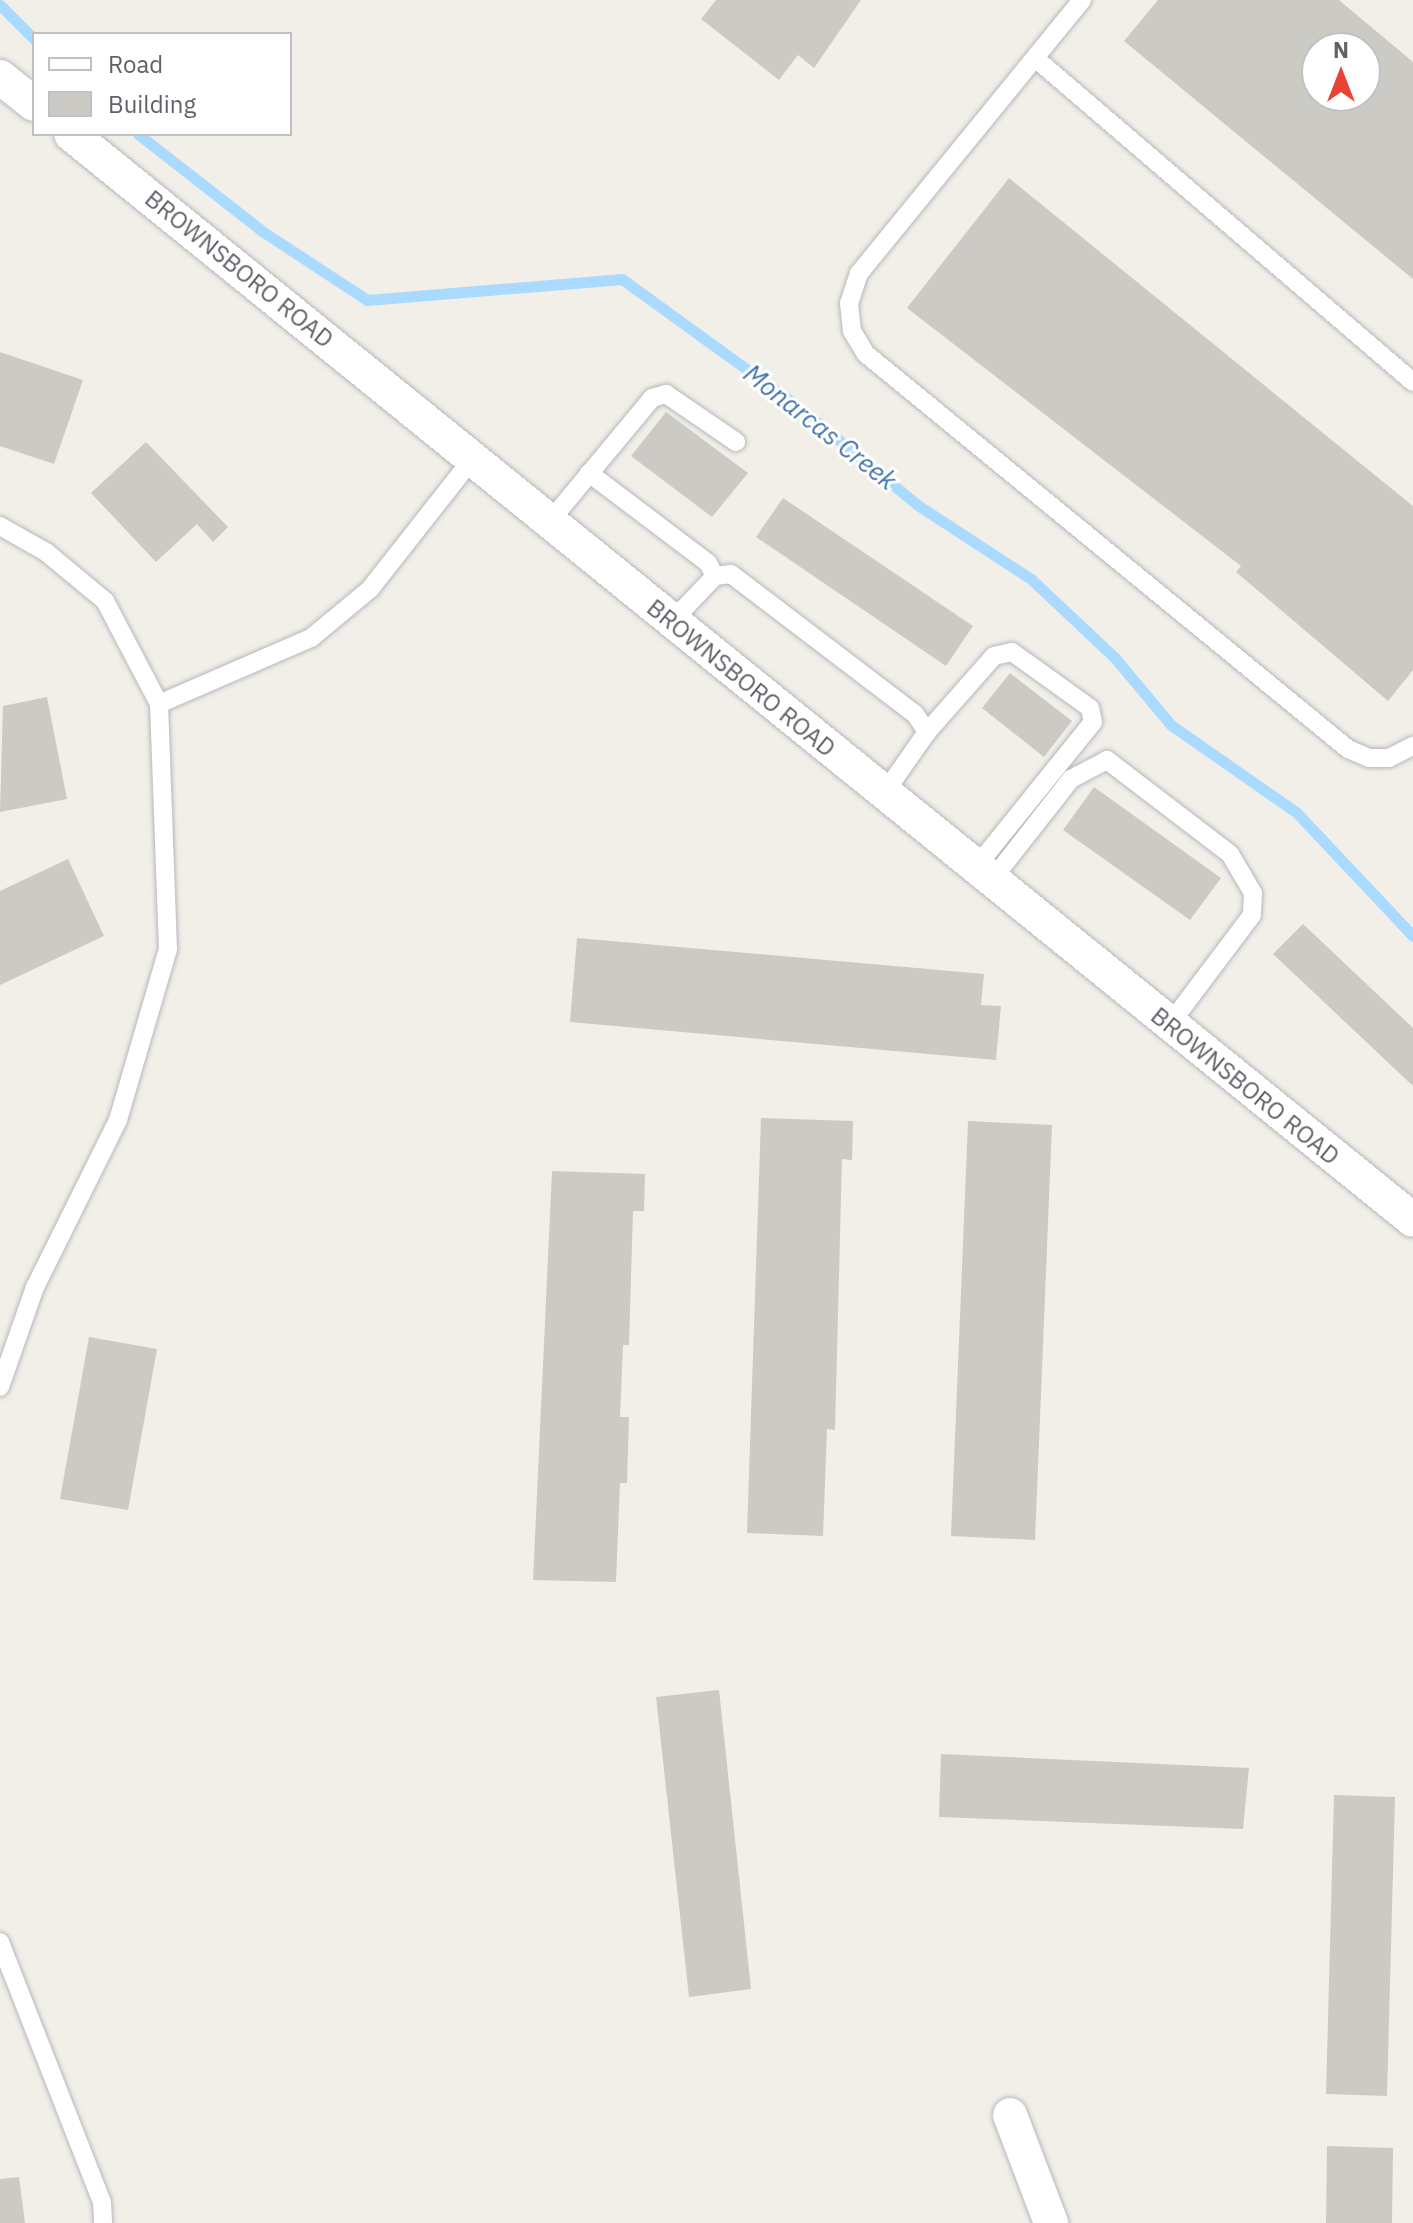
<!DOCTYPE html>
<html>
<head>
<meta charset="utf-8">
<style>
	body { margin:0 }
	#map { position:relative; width:1413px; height:2223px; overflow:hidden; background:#f1efe8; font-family:"IBM Plex Sans",sans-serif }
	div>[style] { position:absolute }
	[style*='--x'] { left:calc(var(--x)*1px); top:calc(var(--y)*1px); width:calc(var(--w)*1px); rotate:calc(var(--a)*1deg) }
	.stream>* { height:11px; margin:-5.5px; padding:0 5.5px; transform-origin:5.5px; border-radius:5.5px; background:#aadaff }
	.building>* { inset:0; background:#cccac5 }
	.roads { filter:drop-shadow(0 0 2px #b5b8bc) drop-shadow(0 0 2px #b5b8bc) }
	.lane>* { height:18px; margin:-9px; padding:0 9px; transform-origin:9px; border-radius:9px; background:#fff }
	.street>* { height:34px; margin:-17px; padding:0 17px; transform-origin:17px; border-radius:17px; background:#fff }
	span { translate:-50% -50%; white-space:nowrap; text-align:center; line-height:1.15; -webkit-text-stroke:6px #fff; paint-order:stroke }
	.street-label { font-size:24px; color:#5f6368 }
	.water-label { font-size:26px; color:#4174aa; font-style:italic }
	.legend { position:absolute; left:32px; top:32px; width:260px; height:104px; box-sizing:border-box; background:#fff; border:2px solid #bfc1c3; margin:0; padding:10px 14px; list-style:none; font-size:24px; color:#5f6368 }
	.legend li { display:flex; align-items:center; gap:16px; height:40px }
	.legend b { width:40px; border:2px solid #bfc1c3 }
	.north { position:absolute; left:1301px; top:32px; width:80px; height:80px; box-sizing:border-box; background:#fff; border:2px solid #bfc1c3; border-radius:50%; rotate:0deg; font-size:22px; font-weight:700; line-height:32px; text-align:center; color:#5f6368 }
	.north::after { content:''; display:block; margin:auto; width:28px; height:36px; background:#ea4335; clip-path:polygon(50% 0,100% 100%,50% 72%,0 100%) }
</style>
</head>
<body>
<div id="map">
	<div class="stream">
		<div style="--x:0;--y:5;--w:48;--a:45"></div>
		<div style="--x:138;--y:134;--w:157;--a:38"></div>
		<div style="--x:262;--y:231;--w:126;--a:33.3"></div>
		<div style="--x:367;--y:300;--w:256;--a:-4.7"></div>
		<div style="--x:622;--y:279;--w:215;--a:35.9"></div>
		<div style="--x:796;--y:405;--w:159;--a:39.4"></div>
		<div style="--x:919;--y:506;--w:134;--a:33.1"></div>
		<div style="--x:1031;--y:579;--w:115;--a:43.2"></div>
		<div style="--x:1115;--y:658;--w:87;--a:50.1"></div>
		<div style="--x:1171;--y:725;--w:154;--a:34.9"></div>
		<div style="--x:1297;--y:813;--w:169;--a:46.7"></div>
	</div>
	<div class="building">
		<div style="clip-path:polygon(716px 0,861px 0,814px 68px,798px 55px,779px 80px,701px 19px)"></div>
		<div style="clip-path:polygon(evenodd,1158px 0,1339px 0,1413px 62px,1413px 279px,1124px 41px,1158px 0,1317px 48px,1365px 48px,1365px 96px,1317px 96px,1317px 48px)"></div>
		<div style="clip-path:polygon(1009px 178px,1413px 506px,1413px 670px,1388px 701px,1236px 572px,1241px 566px,907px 308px)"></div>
		<div style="clip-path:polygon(0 352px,83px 380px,54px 464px,0 446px)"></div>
		<div style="clip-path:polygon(666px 412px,748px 473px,712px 517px,631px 456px)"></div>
		<div style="clip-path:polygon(146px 442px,228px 527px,213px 542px,197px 524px,156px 562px,91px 493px)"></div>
		<div style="clip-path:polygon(783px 498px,973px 626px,946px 666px,756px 537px)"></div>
		<div style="clip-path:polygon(1010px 673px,1072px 721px,1044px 757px,982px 708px)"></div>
		<div style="clip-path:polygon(47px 697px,67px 799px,0 812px,3px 706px)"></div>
		<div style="clip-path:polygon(1094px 787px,1221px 878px,1190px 920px,1063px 830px)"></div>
		<div style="clip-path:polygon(68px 859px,104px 936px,0 985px,0 891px)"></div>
		<div style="clip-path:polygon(1303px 924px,1413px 1028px,1413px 1086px,1273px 954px)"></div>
		<div style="clip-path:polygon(577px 938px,984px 974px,981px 1005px,1001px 1006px,996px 1060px,570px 1022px)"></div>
		<div style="clip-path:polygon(761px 1118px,853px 1121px,852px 1160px,842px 1159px,835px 1430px,827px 1429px,823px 1536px,747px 1533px)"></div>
		<div style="clip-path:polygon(968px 1121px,1052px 1125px,1035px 1540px,951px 1536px)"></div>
		<div style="clip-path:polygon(552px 1171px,645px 1174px,644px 1211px,633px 1211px,629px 1345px,623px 1345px,620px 1417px,629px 1417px,627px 1483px,620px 1483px,616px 1582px,533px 1580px)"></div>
		<div style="clip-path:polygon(89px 1337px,157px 1349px,128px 1510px,60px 1499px)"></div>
		<div style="clip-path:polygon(719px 1690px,751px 1989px,689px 1997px,656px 1697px)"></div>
		<div style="clip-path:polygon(941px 1754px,1249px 1768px,1243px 1829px,939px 1817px)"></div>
		<div style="clip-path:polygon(1334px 1795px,1395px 1797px,1387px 2096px,1326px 2094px)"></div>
		<div style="clip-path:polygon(1327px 2146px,1393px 2148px,1392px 2223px,1326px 2223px)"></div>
		<div style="clip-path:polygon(19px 2177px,25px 2223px,0 2223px,0 2179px)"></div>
	</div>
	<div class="roads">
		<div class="lane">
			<div style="--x:1082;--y:0;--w:353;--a:129.2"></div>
			<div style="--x:859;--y:273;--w:32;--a:108"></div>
			<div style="--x:849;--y:303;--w:28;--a:84"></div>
			<div style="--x:852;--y:331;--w:27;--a:59"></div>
			<div style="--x:866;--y:354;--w:623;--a:39.33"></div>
			<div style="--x:1348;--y:749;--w:23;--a:23"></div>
			<div style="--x:1369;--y:758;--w:20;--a:0"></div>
			<div style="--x:1389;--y:758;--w:27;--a:-27"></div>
			<div style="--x:1035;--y:58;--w:498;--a:40.6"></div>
			<div style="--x:589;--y:473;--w:149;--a:37.1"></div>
			<div style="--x:708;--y:563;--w:15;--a:62"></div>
			<div style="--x:550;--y:521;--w:160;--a:-50.3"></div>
			<div style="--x:652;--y:398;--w:15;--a:-16"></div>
			<div style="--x:666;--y:394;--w:85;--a:34.4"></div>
			<div style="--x:0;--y:526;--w:53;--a:29.5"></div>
			<div style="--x:46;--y:552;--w:77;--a:39.7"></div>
			<div style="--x:105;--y:601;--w:116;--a:62.3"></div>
			<div style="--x:159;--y:704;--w:245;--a:87.9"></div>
			<div style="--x:168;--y:949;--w:178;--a:106.3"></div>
			<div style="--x:118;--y:1120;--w:186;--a:116.4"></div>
			<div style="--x:35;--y:1287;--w:106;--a:109.3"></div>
			<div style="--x:672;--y:621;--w:62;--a:-46.3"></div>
			<div style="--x:715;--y:576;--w:16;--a:-7"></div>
			<div style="--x:731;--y:574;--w:231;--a:37.3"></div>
			<div style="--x:915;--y:714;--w:22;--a:56"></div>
			<div style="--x:927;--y:732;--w:77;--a:124.9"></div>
			<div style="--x:159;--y:704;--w:166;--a:-23.5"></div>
			<div style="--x:311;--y:638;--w:77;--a:-39.7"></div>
			<div style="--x:370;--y:589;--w:167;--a:-51.8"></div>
			<div style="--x:927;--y:732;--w:101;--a:-48.6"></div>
			<div style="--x:994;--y:656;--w:18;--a:-13"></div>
			<div style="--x:1012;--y:652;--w:96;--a:35.7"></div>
			<div style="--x:1090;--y:708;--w:14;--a:78"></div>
			<div style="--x:1093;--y:722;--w:188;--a:128.9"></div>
			<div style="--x:991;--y:881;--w:130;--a:-51.9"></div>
			<div style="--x:1071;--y:779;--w:41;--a:-27.8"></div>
			<div style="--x:1107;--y:760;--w:155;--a:37.4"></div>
			<div style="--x:1230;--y:854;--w:45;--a:59.5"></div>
			<div style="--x:1253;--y:893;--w:22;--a:93"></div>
			<div style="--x:1252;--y:915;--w:138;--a:127"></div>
			<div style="--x:0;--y:1942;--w:279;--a:68.6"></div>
			<div style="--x:102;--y:2202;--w:21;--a:87"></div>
		</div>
		<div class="street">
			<div style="--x:0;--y:77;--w:43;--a:38.5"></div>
			<div style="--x:71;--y:134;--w:1726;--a:38.98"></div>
			<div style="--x:1010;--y:2115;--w:116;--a:69.2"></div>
		</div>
	</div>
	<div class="street-label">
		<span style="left:239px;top:269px;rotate:39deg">BROWNSBORO ROAD</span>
		<span style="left:741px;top:678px;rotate:39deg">BROWNSBORO ROAD</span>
		<span style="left:1245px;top:1086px;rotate:39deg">BROWNSBORO ROAD</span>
	</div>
	<div class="water-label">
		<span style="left:820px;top:427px;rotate:38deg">Monarcas Creek</span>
	</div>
	<ul class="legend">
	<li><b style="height:10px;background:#fff"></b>Road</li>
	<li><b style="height:22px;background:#cccac5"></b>Building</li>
	</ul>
	<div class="north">N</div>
</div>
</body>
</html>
